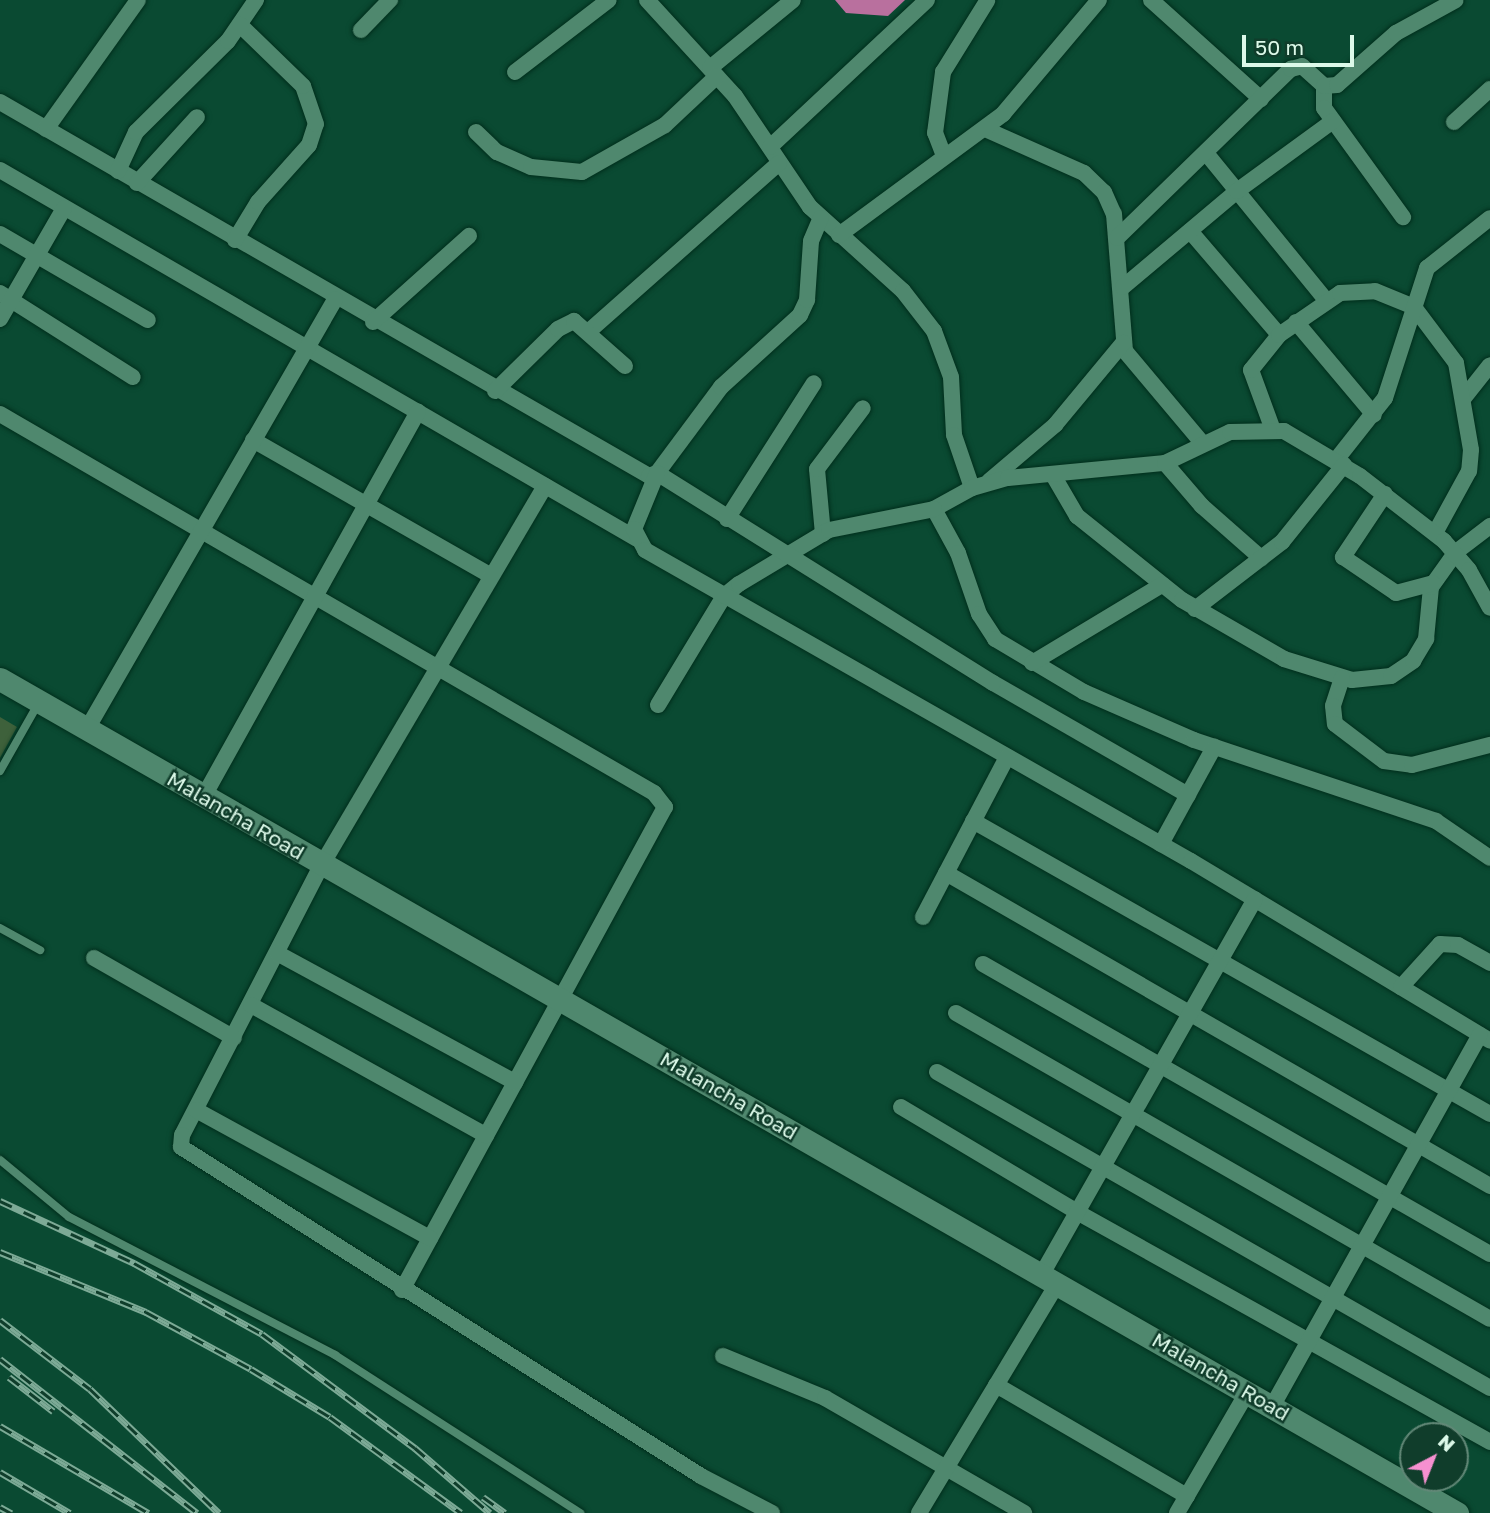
<!DOCTYPE html>
<html>
<head>
<meta charset="utf-8">
<style>
	body { margin:0 }
	#map { position:relative; width:1490px; height:1513px; overflow:hidden; background:#0a4a32; font-family:"Golos Text",sans-serif }
	div>[style] { position:absolute }
	[style*='--x'] { left:calc(var(--x)*1px); top:calc(var(--y)*1px); width:calc(var(--w)*1px); rotate:calc(var(--a)*1deg) }
	.water>* { inset:0; background:#b9709e }
	.building>* { inset:0; background:#3e613b }
	.roads { filter:drop-shadow(0 0 2px #002e1c) drop-shadow(0 0 2px #002e1c) }
	.service>* { height:8px; margin:-4px; padding:0 4px; transform-origin:4px; border-radius:4px; background:#4f886e }
	.minor>* { height:16px; margin:-8px; padding:0 8px; transform-origin:8px; border-radius:8px; background:#4f886e }
	.secondary>* { height:23px; margin:-11.5px; padding:0 11.5px; transform-origin:11.5px; border-radius:11.5px; background:#4f886e }
	.rail>* { height:7px; margin-top:-3.5px; transform-origin:0; background:repeating-linear-gradient(90deg,#103d2b 0 13px,#7daa96 0 26px); box-sizing:border-box; border-block:2px solid #7daa96 }
	span { translate:-50% -50%; white-space:nowrap; text-align:center; line-height:1.15; -webkit-text-stroke:5px #103d2b; paint-order:stroke }
	.street-label { font-size:21px; color:#dcf9e9 }
	.north { position:absolute; left:1399px; top:1422px; width:70px; height:70px; box-sizing:border-box; background:#103d2b; border:2px solid #628877; border-radius:50%; rotate:42deg; font-size:19px; font-weight:700; line-height:28px; text-align:center; color:#dcf9e9 }
	.north::after { content:''; display:block; margin:auto; width:24px; height:32px; background:#f690d0; clip-path:polygon(50% 0,100% 100%,50% 72%,0 100%) }
	.scale { position:absolute; left:1242px; top:35px; width:112px; height:32px; box-sizing:border-box; border:4px solid #dcf9e9; border-top:0; padding-left:9px; font-size:21px; line-height:24px; white-space:nowrap; color:#dcf9e9; -webkit-text-stroke:5px #103d2b; paint-order:stroke }
</style>
</head>
<body>
<div id="map">
	<div class="water">
		<div style="clip-path:polygon(835px 0,905px 0,888px 16px,846px 13px)"></div>
	</div>
	<div class="building">
		<div style="clip-path:polygon(0 717px,17px 727px,0 758px)"></div>
	</div>
	<div class="roads">
		<div class="service">
			<div style="--x:0;--y:771;--w:77;--a:-60.4"></div>
			<div style="--x:0;--y:928;--w:46;--a:28.8"></div>
			<div style="--x:0;--y:1160;--w:89;--a:39.6"></div>
			<div style="--x:69;--y:1217;--w:300;--a:27.4"></div>
			<div style="--x:335;--y:1355;--w:292;--a:32.8"></div>
		</div>
		<div class="minor">
			<div style="--x:647;--y:0;--w:130;--a:47.5"></div>
			<div style="--x:735;--y:96;--w:134;--a:56"></div>
			<div style="--x:810;--y:207;--w:125;--a:42.1"></div>
			<div style="--x:903;--y:291;--w:51;--a:52.2"></div>
			<div style="--x:934;--y:331;--w:49;--a:69.7"></div>
			<div style="--x:951;--y:377;--w:58;--a:87"></div>
			<div style="--x:954;--y:435;--w:56;--a:71.2"></div>
			<div style="--x:972;--y:488;--w:43;--a:151.1"></div>
			<div style="--x:934;--y:509;--w:50;--a:61.4"></div>
			<div style="--x:958;--y:553;--w:65;--a:71"></div>
			<div style="--x:979;--y:614;--w:30;--a:57"></div>
			<div style="--x:995;--y:639;--w:104;--a:30.8"></div>
			<div style="--x:1084;--y:692;--w:120;--a:23.6"></div>
			<div style="--x:1194;--y:740;--w:255;--a:18.5"></div>
			<div style="--x:1436;--y:821;--w:65;--a:34.4"></div>
			<div style="--x:1151;--y:0;--w:148;--a:42"></div>
			<div style="--x:361;--y:30;--w:42;--a:-46"></div>
			<div style="--x:710;--y:68;--w:107;--a:-39.3"></div>
			<div style="--x:515;--y:72;--w:118;--a:-37.5"></div>
			<div style="--x:1324;--y:86;--w:22;--a:90"></div>
			<div style="--x:1324;--y:108;--w:135;--a:54.1"></div>
			<div style="--x:0;--y:102;--w:749;--a:29.95"></div>
			<div style="--x:649;--y:476;--w:9;--a:-21"></div>
			<div style="--x:657;--y:473;--w:107;--a:-53.3"></div>
			<div style="--x:721;--y:387;--w:107;--a:-42.3"></div>
			<div style="--x:800;--y:315;--w:17;--a:-65"></div>
			<div style="--x:807;--y:300;--w:59;--a:-86.1"></div>
			<div style="--x:811;--y:241;--w:25;--a:-67"></div>
			<div style="--x:1454;--y:122;--w:49;--a:-42.5"></div>
			<div style="--x:46;--y:129;--w:158;--a:-54.5"></div>
			<div style="--x:985;--y:129;--w:108;--a:24"></div>
			<div style="--x:1084;--y:173;--w:28;--a:44"></div>
			<div style="--x:1104;--y:192;--w:24;--a:66"></div>
			<div style="--x:1114;--y:214;--w:137;--a:85.4"></div>
			<div style="--x:1125;--y:351;--w:121;--a:50"></div>
			<div style="--x:476;--y:132;--w:29;--a:44"></div>
			<div style="--x:497;--y:152;--w:37;--a:24"></div>
			<div style="--x:531;--y:167;--w:51;--a:5.6"></div>
			<div style="--x:582;--y:172;--w:95;--a:-29.5"></div>
			<div style="--x:665;--y:125;--w:71;--a:-43.3"></div>
			<div style="--x:770;--y:147;--w:215;--a:-43.1"></div>
			<div style="--x:1206;--y:153;--w:190;--a:50.8"></div>
			<div style="--x:944;--y:156;--w:25;--a:-111"></div>
			<div style="--x:935;--y:133;--w:62;--a:-82.5"></div>
			<div style="--x:943;--y:72;--w:84;--a:-58.2"></div>
			<div style="--x:0;--y:170;--w:736;--a:30.08"></div>
			<div style="--x:118;--y:171;--w:43;--a:-65.2"></div>
			<div style="--x:136;--y:132;--w:129;--a:-44.7"></div>
			<div style="--x:228;--y:41;--w:50;--a:-55.7"></div>
			<div style="--x:137;--y:183;--w:89;--a:-47.7"></div>
			<div style="--x:1190;--y:231;--w:137;--a:49.4"></div>
			<div style="--x:0;--y:234;--w:171;--a:30.2"></div>
			<div style="--x:839;--y:235;--w:204;--a:-36.4"></div>
			<div style="--x:1003;--y:114;--w:149;--a:-49.9"></div>
			<div style="--x:1117;--y:238;--w:243;--a:-44.2"></div>
			<div style="--x:1291;--y:69;--w:11;--a:-15"></div>
			<div style="--x:1302;--y:66;--w:30;--a:42"></div>
			<div style="--x:1324;--y:86;--w:13;--a:-4"></div>
			<div style="--x:1337;--y:85;--w:79;--a:-41.4"></div>
			<div style="--x:1396;--y:33;--w:68;--a:-28.8"></div>
			<div style="--x:235;--y:240;--w:44;--a:-58.8"></div>
			<div style="--x:258;--y:202;--w:76;--a:-48.2"></div>
			<div style="--x:309;--y:145;--w:22;--a:-72"></div>
			<div style="--x:316;--y:124;--w:40;--a:-108.9"></div>
			<div style="--x:303;--y:86;--w:88;--a:-135.9"></div>
			<div style="--x:1123;--y:287;--w:149;--a:-40.1"></div>
			<div style="--x:1237;--y:191;--w:119;--a:-36.1"></div>
			<div style="--x:0;--y:293;--w:157;--a:32.3"></div>
			<div style="--x:0;--y:319;--w:128;--a:-60"></div>
			<div style="--x:373;--y:322;--w:129;--a:-41.9"></div>
			<div style="--x:1296;--y:322;--w:121;--a:50"></div>
			<div style="--x:588;--y:332;--w:255;--a:-41.5"></div>
			<div style="--x:495;--y:391;--w:88;--a:-44.5"></div>
			<div style="--x:558;--y:329;--w:18;--a:-27"></div>
			<div style="--x:574;--y:321;--w:68;--a:41.4"></div>
			<div style="--x:1463;--y:399;--w:43;--a:-51.5"></div>
			<div style="--x:0;--y:414;--w:756;--a:30.09"></div>
			<div style="--x:654;--y:793;--w:18;--a:52"></div>
			<div style="--x:665;--y:807;--w:550;--a:118.57"></div>
			<div style="--x:1273;--y:430;--w:64;--a:-110.1"></div>
			<div style="--x:1251;--y:370;--w:45;--a:-51.3"></div>
			<div style="--x:1279;--y:335;--w:74;--a:-34.5"></div>
			<div style="--x:1340;--y:293;--w:35;--a:-3"></div>
			<div style="--x:1375;--y:291;--w:42;--a:22.3"></div>
			<div style="--x:1414;--y:307;--w:70;--a:53.1"></div>
			<div style="--x:1456;--y:363;--w:88;--a:80.2"></div>
			<div style="--x:1471;--y:450;--w:21;--a:95"></div>
			<div style="--x:1469;--y:471;--w:71;--a:118.7"></div>
			<div style="--x:253;--y:440;--w:274;--a:29.7"></div>
			<div style="--x:1336;--y:460;--w:79;--a:-51.7"></div>
			<div style="--x:1385;--y:398;--w:137;--a:-72.1"></div>
			<div style="--x:1427;--y:268;--w:80;--a:-38.4"></div>
			<div style="--x:1165;--y:463;--w:57;--a:49.3"></div>
			<div style="--x:1202;--y:506;--w:79;--a:41.4"></div>
			<div style="--x:1053;--y:475;--w:48;--a:59.7"></div>
			<div style="--x:1077;--y:516;--w:134;--a:38.7"></div>
			<div style="--x:1182;--y:600;--w:118;--a:30"></div>
			<div style="--x:1284;--y:659;--w:71;--a:17.2"></div>
			<div style="--x:1352;--y:680;--w:39;--a:-6"></div>
			<div style="--x:1391;--y:676;--w:27;--a:-34"></div>
			<div style="--x:1413;--y:661;--w:26;--a:-59"></div>
			<div style="--x:1426;--y:639;--w:52;--a:-84.5"></div>
			<div style="--x:1431;--y:587;--w:43;--a:-54.5"></div>
			<div style="--x:1456;--y:552;--w:43;--a:-37.4"></div>
			<div style="--x:989;--y:481;--w:87;--a:-40.3"></div>
			<div style="--x:1055;--y:425;--w:107;--a:-50.3"></div>
			<div style="--x:545;--y:486;--w:439;--a:120.5"></div>
			<div style="--x:322;--y:864;--w:305;--a:117.3"></div>
			<div style="--x:182;--y:1135;--w:12;--a:95"></div>
			<div style="--x:181;--y:1147;--w:615;--a:32.32"></div>
			<div style="--x:701;--y:1476;--w:80;--a:27.5"></div>
			<div style="--x:972;--y:488;--w:37;--a:-16"></div>
			<div style="--x:1008;--y:478;--w:158;--a:-5.5"></div>
			<div style="--x:1165;--y:463;--w:72;--a:-25.5"></div>
			<div style="--x:1230;--y:432;--w:54;--a:-1.1"></div>
			<div style="--x:1284;--y:431;--w:88;--a:30.6"></div>
			<div style="--x:1360;--y:476;--w:106;--a:37.7"></div>
			<div style="--x:1444;--y:541;--w:38;--a:49"></div>
			<div style="--x:1469;--y:570;--w:43;--a:61.1"></div>
			<div style="--x:1385;--y:494;--w:76;--a:123.7"></div>
			<div style="--x:1343;--y:557;--w:64;--a:34.2"></div>
			<div style="--x:1396;--y:593;--w:38;--a:-15"></div>
			<div style="--x:727;--y:519;--w:161;--a:-57.4"></div>
			<div style="--x:823;--y:534;--w:65;--a:-95.3"></div>
			<div style="--x:817;--y:469;--w:76;--a:-53"></div>
			<div style="--x:1195;--y:609;--w:110;--a:-37.6"></div>
			<div style="--x:1282;--y:542;--w:99;--a:-51.2"></div>
			<div style="--x:1032;--y:663;--w:152;--a:-31"></div>
			<div style="--x:1342;--y:678;--w:29;--a:108"></div>
			<div style="--x:1333;--y:706;--w:18;--a:84"></div>
			<div style="--x:1335;--y:724;--w:61;--a:37.1"></div>
			<div style="--x:1384;--y:761;--w:28;--a:8"></div>
			<div style="--x:1412;--y:765;--w:81;--a:-14.4"></div>
			<div style="--x:658;--y:705;--w:127;--a:-58.8"></div>
			<div style="--x:724;--y:596;--w:19;--a:-39"></div>
			<div style="--x:739;--y:584;--w:105;--a:-31"></div>
			<div style="--x:829;--y:530;--w:107;--a:-11.3"></div>
			<div style="--x:87;--y:729;--w:496;--a:-60"></div>
			<div style="--x:1188;--y:795;--w:225;--a:-150.1"></div>
			<div style="--x:993;--y:683;--w:396;--a:-148"></div>
			<div style="--x:657;--y:473;--w:61;--a:112.3"></div>
			<div style="--x:634;--y:529;--w:24;--a:62"></div>
			<div style="--x:645;--y:550;--w:628;--a:29.67"></div>
			<div style="--x:1191;--y:861;--w:349;--a:31"></div>
			<div style="--x:204;--y:796;--w:440;--a:-60.9"></div>
			<div style="--x:973;--y:821;--w:594;--a:29.54"></div>
			<div style="--x:1161;--y:844;--w:111;--a:-61.3"></div>
			<div style="--x:946;--y:873;--w:628;--a:29.91"></div>
			<div style="--x:923;--y:917;--w:181;--a:-62.3"></div>
			<div style="--x:277;--y:953;--w:271;--a:28.5"></div>
			<div style="--x:94;--y:958;--w:161;--a:29.7"></div>
			<div style="--x:983;--y:964;--w:584;--a:29.77"></div>
			<div style="--x:1401;--y:987;--w:58;--a:-47.8"></div>
			<div style="--x:1440;--y:944;--w:18;--a:3"></div>
			<div style="--x:1458;--y:945;--w:37;--a:29"></div>
			<div style="--x:251;--y:1005;--w:269;--a:29"></div>
			<div style="--x:956;--y:1013;--w:615;--a:29.81"></div>
			<div style="--x:937;--y:1072;--w:637;--a:29.74"></div>
			<div style="--x:901;--y:1107;--w:205;--a:30.8"></div>
			<div style="--x:1077;--y:1212;--w:473;--a:29.1"></div>
			<div style="--x:196;--y:1110;--w:267;--a:28.7"></div>
			<div style="--x:1042;--y:1274;--w:431;--a:-60.4"></div>
			<div style="--x:723;--y:1356;--w:110;--a:22.4"></div>
			<div style="--x:825;--y:1398;--w:230;--a:30"></div>
			<div style="--x:996;--y:1385;--w:221;--a:30.2"></div>
			<div style="--x:1273;--y:1405;--w:424;--a:-60.8"></div>
			<div style="--x:919;--y:1513;--w:269;--a:-58.9"></div>
			<div style="--x:1177;--y:1513;--w:141;--a:-59.8"></div>
		</div>
		<div class="secondary">
			<div style="--x:0;--y:679;--w:1679;--a:29.79"></div>
		</div>
	</div>
	<div class="rail">
		<div style="--x:0;--y:1201;--w:148;--a:24.8"></div>
		<div style="--x:134;--y:1263;--w:146;--a:29"></div>
		<div style="--x:262;--y:1334;--w:191;--a:36.7"></div>
		<div style="--x:415;--y:1448;--w:99;--a:40.9"></div>
		<div style="--x:0;--y:1252;--w:158;--a:22.3"></div>
		<div style="--x:146;--y:1312;--w:119;--a:28.5"></div>
		<div style="--x:251;--y:1369;--w:92;--a:31.3"></div>
		<div style="--x:330;--y:1417;--w:162;--a:36.2"></div>
		<div style="--x:0;--y:1320;--w:113;--a:37.5"></div>
		<div style="--x:90;--y:1389;--w:179;--a:43.9"></div>
		<div style="--x:0;--y:1359;--w:250;--a:38"></div>
		<div style="--x:9;--y:1377;--w:56;--a:37.7"></div>
		<div style="--x:0;--y:1426;--w:172;--a:30.4"></div>
		<div style="--x:0;--y:1472;--w:81;--a:30.4"></div>
		<div style="--x:483;--y:1497;--w:27;--a:36"></div>
		<div style="--x:0;--y:1507;--w:13;--a:29"></div>
	</div>
	<div class="street-label">
		<span style="left:236px;top:815px;rotate:30deg">Malancha Road</span>
		<span style="left:729px;top:1095px;rotate:30deg">Malancha Road</span>
		<span style="left:1221px;top:1376px;rotate:30deg">Malancha Road</span>
	</div>
	<div class="north">N</div>
	<div class="scale">50 m</div>
</div>
</body>
</html>
